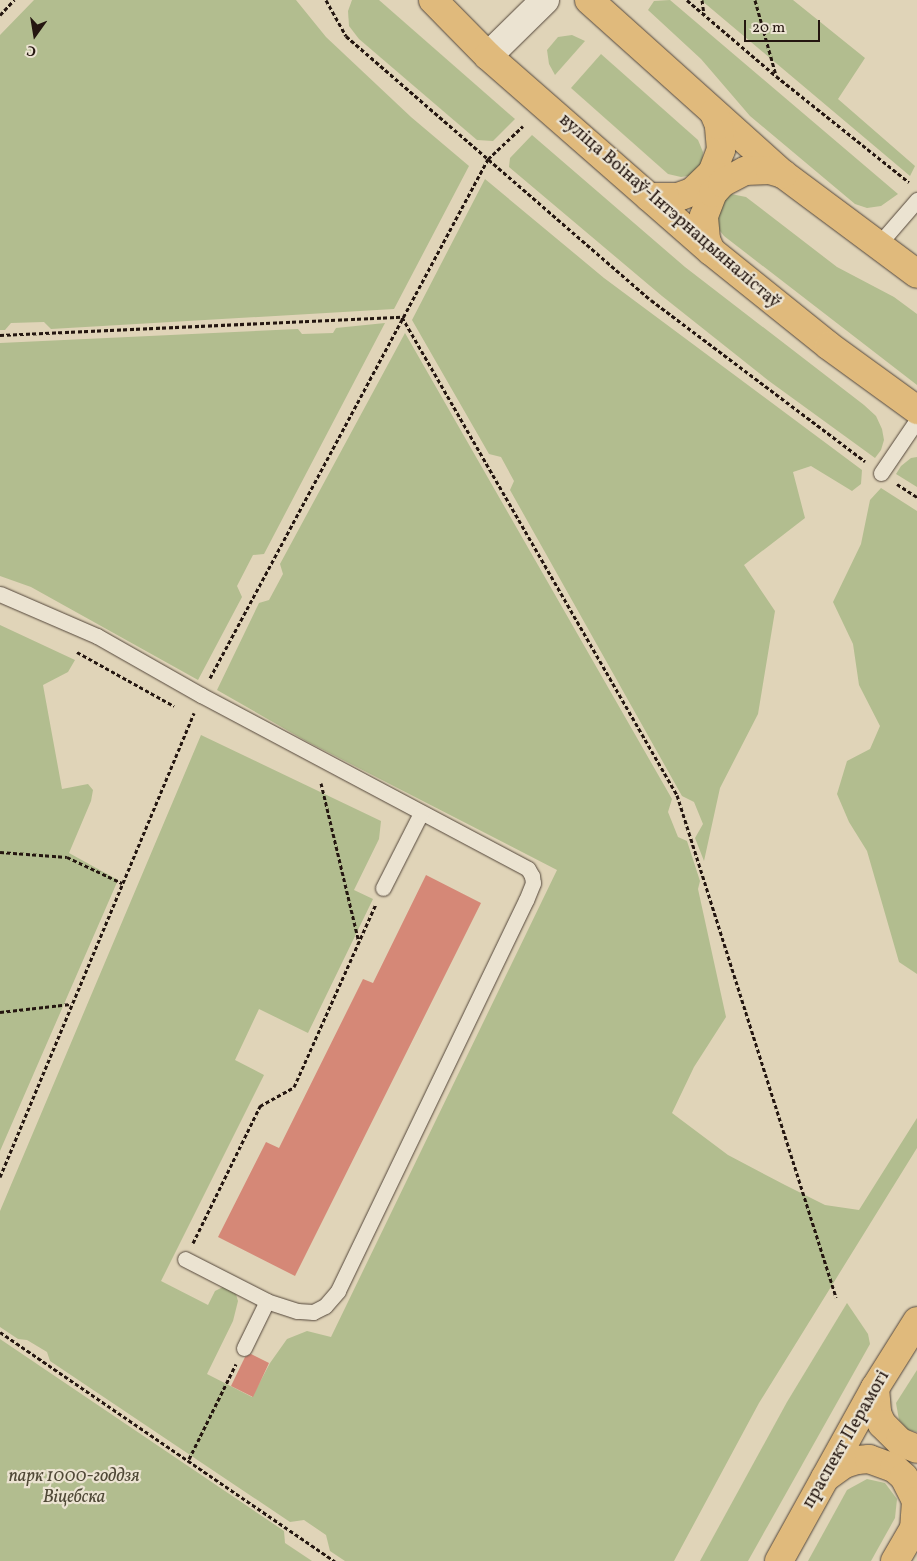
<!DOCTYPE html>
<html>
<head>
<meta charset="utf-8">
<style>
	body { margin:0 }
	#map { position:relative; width:917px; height:1561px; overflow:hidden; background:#e0d4b8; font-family:Vollkorn,serif }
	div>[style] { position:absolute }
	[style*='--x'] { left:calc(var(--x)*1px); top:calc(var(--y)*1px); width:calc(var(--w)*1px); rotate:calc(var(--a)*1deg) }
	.green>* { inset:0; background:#b2bd8f }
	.building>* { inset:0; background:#d58877 }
	.path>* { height:3px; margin-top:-1.5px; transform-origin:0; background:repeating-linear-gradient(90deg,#241610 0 4px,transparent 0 6.5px) }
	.roads { filter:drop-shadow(0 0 1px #53463a) drop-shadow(0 0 1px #53463a) }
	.service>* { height:15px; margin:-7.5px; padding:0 7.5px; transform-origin:7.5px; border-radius:7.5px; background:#ebe3d1 }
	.minor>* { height:28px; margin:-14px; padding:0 14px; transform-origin:14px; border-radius:14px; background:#ebe3d1 }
	.primary>* { height:28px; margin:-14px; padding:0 14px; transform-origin:14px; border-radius:14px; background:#e0ba7c }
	span { translate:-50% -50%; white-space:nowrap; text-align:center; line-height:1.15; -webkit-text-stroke:4.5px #ebe3d1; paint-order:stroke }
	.street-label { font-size:18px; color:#241610 }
	.park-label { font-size:18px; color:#4f4836; font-style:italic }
	.north { position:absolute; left:10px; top:10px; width:50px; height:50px; -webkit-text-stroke:4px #ebe3d1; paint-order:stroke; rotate:193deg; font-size:14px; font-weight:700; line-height:20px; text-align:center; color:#241610 }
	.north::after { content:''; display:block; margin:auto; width:18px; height:22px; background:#241610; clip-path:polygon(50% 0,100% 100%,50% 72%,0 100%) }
	.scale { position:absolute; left:744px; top:20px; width:76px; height:22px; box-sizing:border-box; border:2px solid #241610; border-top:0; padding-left:6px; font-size:15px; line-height:18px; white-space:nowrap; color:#241610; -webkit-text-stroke:4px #ebe3d1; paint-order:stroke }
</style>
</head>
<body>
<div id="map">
	<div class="green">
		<div style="clip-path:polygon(34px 0,296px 0,326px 37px,411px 117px,469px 166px,394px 309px,51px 329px,44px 322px,11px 323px,5px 330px,0 330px,0 35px)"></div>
		<div style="clip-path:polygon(352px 0,379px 0,515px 119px,493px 141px,477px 140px,359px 39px,349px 26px,348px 11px)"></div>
		<div style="clip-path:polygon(670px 0,898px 194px,881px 206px,867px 208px,855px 204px,750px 116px,701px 59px,648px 10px,654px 1px)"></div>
		<div style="clip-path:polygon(701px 0,793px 0,865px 58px,838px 99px,915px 166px,910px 176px)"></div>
		<div style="clip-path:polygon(572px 35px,585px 41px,555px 75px,549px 64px,547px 50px,558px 37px)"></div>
		<div style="clip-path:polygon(601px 54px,698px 140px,703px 152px,702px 165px,694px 175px,681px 177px,668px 174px,571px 88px)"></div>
		<div style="clip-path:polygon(532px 135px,685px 267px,864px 405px,876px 416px,882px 429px,884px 440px,881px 450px,875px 458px,769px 381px,662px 296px,509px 167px,510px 158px)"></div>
		<div style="clip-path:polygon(485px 179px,604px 278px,862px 470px,861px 484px,852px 491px,811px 466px,793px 472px,805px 518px,744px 565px,775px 611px,758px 714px,720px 788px,704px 861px,695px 838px,703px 824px,694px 802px,682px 796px,510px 490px,514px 481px,501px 457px,489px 454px,412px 320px)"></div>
		<div style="clip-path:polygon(731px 194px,746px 197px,837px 267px,894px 297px,917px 314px,917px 385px,724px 236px,713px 222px,720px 199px)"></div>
		<div style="clip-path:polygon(385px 323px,264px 554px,253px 555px,237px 586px,242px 597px,198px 680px,31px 587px,0 576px,0 343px,298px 329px,302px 334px,333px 333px,336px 328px)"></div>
		<div style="clip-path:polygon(405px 333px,672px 799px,668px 812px,678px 837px,687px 841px,700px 881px,698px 889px,726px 1017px,694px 1067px,672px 1113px,728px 1155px,785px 1185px,825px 1205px,859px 1210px,917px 1118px,917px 1148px,759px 1403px,674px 1561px,345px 1561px,330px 1551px,326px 1535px,304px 1520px,290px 1522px,50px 1361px,47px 1352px,27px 1340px,18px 1339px,0 1327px,0 1211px,201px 735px,381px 821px,379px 839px,354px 890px,373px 899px,308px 1033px,259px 1009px,235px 1060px,264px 1075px,161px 1281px,208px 1305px,215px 1291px,223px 1287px,235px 1291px,238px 1301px,233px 1321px,207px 1374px,252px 1397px,270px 1363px,287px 1339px,307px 1331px,331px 1337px,557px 870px,306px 741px,217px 690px,259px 603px,269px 600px,283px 574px,280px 564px)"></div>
		<div style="clip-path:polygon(917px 457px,917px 487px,896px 474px,901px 466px,911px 458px)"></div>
		<div style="clip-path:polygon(881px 488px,917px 511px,917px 974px,899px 962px,867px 851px,849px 822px,837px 794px,847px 761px,870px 749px,880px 726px,859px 685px,853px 644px,833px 602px,861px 544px,870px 500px)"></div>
		<div style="clip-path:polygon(0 625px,75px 660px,68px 672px,43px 685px,62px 789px,88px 784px,93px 790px,91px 801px,69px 853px,118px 880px,0 1151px)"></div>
		<div style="clip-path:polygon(847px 1303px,868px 1334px,870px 1344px,748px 1561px,700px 1561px,787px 1402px)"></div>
		<div style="clip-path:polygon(0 1339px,284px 1531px,285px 1543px,312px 1561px,0 1561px)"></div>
		<div style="clip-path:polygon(917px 1370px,917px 1432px,908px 1430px,899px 1420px,896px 1403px)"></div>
		<div style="clip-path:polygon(867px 1479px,885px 1483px,897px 1499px,895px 1518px,871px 1561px,808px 1561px,847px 1490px)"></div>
	</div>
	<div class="building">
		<div style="clip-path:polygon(426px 875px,481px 903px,295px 1276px,218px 1237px,266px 1142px,279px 1148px,363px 979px,373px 983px)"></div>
		<div style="clip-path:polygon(251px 1354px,269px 1363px,253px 1397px,231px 1386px,245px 1357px)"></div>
	</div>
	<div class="path">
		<div style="--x:326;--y:0;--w:41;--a:60.9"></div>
		<div style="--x:346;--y:36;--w:403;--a:40.9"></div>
		<div style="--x:651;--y:300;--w:268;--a:37"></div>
		<div style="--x:687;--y:0;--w:117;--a:40.5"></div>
		<div style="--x:776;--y:76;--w:170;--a:38.6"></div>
		<div style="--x:702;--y:0;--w:14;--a:82"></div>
		<div style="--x:755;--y:0;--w:78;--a:74.4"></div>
		<div style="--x:0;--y:15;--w:21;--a:-47"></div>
		<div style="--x:0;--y:335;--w:402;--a:-2.6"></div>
		<div style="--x:402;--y:317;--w:551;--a:60.09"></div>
		<div style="--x:677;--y:795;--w:527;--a:72.43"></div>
		<div style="--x:897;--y:484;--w:24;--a:33"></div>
		<div style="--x:77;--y:652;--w:111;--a:29.1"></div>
		<div style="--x:210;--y:678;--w:589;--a:-61.82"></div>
		<div style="--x:488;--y:159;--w:48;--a:-43.3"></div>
		<div style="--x:321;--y:783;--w:164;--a:76.6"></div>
		<div style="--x:0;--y:852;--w:67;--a:4.3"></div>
		<div style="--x:67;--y:857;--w:61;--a:25.3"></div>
		<div style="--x:0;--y:1012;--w:71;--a:-6.4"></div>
		<div style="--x:0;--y:1177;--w:503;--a:-67.31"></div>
		<div style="--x:193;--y:1243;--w:153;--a:-63.9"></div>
		<div style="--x:260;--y:1106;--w:39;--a:-29"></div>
		<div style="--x:294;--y:1087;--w:201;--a:-65.9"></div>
		<div style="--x:0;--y:1332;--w:406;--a:34.4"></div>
		<div style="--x:189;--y:1459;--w:106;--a:-63.7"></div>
	</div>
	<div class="roads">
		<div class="service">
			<div style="--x:878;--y:245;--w:60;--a:-49.1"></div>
			<div style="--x:881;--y:473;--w:64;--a:-55.8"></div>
			<div style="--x:0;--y:594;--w:106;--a:23.4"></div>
			<div style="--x:97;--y:636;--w:120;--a:29.6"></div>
			<div style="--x:201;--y:695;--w:370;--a:28"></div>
			<div style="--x:528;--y:869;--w:8;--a:60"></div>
			<div style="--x:532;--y:876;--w:7;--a:82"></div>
			<div style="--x:533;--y:883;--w:18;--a:112"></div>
			<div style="--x:526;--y:900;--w:434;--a:115.7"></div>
			<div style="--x:338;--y:1291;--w:20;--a:131"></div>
			<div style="--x:325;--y:1306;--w:13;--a:153"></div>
			<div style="--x:313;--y:1312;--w:16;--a:-176"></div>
			<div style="--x:297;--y:1311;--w:32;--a:-162"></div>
			<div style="--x:267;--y:1301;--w:92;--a:-152.9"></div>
			<div style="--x:383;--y:888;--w:84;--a:-63.1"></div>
			<div style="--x:244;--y:1348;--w:52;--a:-63.9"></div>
		</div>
		<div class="minor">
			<div style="--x:488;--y:56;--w:80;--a:-44.5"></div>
		</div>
		<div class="primary">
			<div style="--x:433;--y:0;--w:78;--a:45.5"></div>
			<div style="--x:488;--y:56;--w:296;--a:41.2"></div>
			<div style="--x:711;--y:251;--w:151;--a:38.8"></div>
			<div style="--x:829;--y:346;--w:109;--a:36"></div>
			<div style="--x:589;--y:0;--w:261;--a:41.9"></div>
			<div style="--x:783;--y:174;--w:167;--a:36.7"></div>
			<div style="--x:649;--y:197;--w:29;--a:0"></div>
			<div style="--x:678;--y:197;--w:15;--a:-20"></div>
			<div style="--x:692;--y:192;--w:28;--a:-44"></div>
			<div style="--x:712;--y:173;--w:25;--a:-69"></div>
			<div style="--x:721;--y:150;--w:25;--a:-95"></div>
			<div style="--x:719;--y:125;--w:13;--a:-113"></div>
			<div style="--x:711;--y:251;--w:12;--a:-114"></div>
			<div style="--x:706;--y:240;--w:24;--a:-95"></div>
			<div style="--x:704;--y:216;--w:25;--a:-69"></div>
			<div style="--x:713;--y:193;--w:13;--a:-48"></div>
			<div style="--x:722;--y:183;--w:26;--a:-28"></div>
			<div style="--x:745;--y:171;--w:25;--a:-2"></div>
			<div style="--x:770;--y:170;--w:14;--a:17"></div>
			<div style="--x:875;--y:1388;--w:25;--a:85"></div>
			<div style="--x:877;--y:1413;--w:12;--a:66"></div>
			<div style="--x:882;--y:1424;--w:25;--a:45"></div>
			<div style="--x:900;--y:1442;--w:18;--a:22"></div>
			<div style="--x:825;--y:1478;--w:24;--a:-36"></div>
			<div style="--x:844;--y:1464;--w:14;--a:-17"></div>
			<div style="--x:857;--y:1460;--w:12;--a:-5"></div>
			<div style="--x:869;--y:1459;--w:27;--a:20"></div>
			<div style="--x:894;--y:1468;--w:13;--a:42"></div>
			<div style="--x:904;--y:1477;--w:27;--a:63"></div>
			<div style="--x:916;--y:1501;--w:26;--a:94"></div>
			<div style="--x:779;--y:1561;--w:198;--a:-61"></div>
			<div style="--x:875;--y:1388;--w:79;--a:-57.9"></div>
			<div style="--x:895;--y:1561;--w:44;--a:-59.9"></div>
		</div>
	</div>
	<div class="street-label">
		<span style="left:669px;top:212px;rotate:41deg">вуліца Воінаў-Інтэрнацыяналістаў</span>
		<span style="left:847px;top:1440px;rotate:-60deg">праспект Перамогі</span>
	</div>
	<div class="park-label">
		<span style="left:74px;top:1488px">парк 1000-годдзя<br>Віцебска</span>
	</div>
	<div class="north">С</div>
	<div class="scale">20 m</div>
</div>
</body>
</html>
